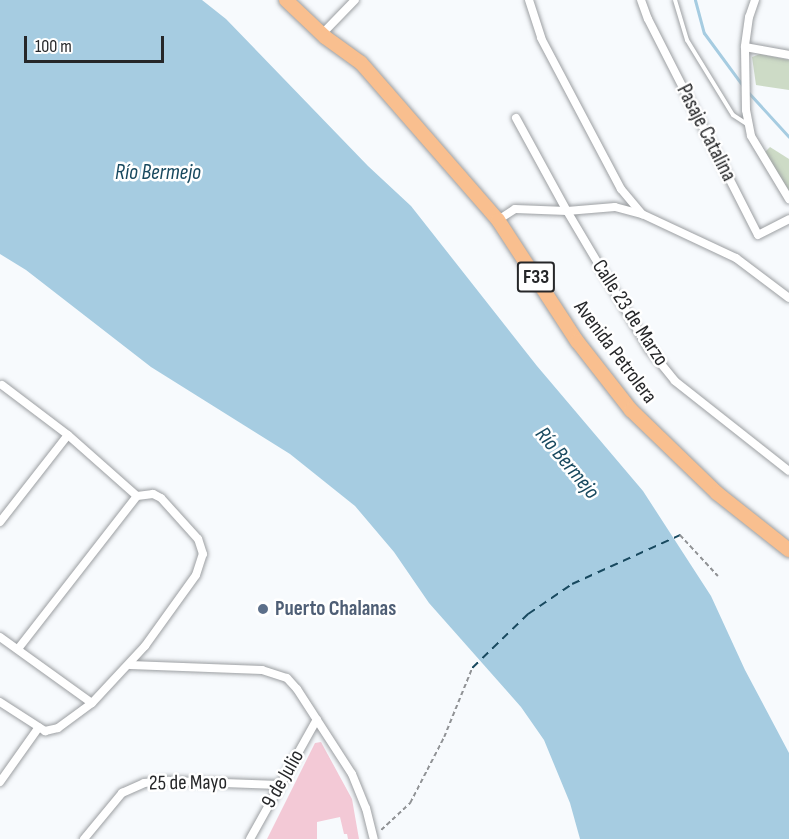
<!DOCTYPE html>
<html>
<head>
<meta charset="utf-8">
<style>
	body { margin:0 }
	#map { position:relative; width:789px; height:839px; overflow:hidden; background:#f7fafd; font-family:"Sofia Sans Condensed",sans-serif }
	div>[style] { position:absolute }
	[style*='--x'] { left:calc(var(--x)*1px); top:calc(var(--y)*1px); width:calc(var(--w)*1px); rotate:calc(var(--a)*1deg) }
	.green>* { inset:0; background:#cddbc6 }
	.water>* { inset:0; background:#a6cce1 }
	.stream>* { height:3px; margin:-1.5px; padding:0 1.5px; transform-origin:1.5px; border-radius:1.5px; background:#a6cce1 }
	.ferry>* { height:1.5px; margin-top:-0.75px; transform-origin:0; background:repeating-linear-gradient(90deg,#18495f 0 8px,transparent 0 14px) }
	.building>* { inset:0; background:#f3c9d6 }
	.path>* { height:1.5px; margin-top:-0.75px; transform-origin:0; background:repeating-linear-gradient(90deg,#909295 0 4.5px,transparent 0 7.5px) }
	.roads { filter:drop-shadow(0 0 2px #9c9fa2) drop-shadow(0 0 2px #9c9fa2) }
	.lane>* { height:4px; margin:-2px; padding:0 2px; transform-origin:2px; border-radius:2px; background:#fff }
	.street>* { height:8px; margin:-4px; padding:0 4px; transform-origin:4px; border-radius:4px; background:#fff }
	.highway>* { height:14px; margin:-7px; padding:0 7px; transform-origin:7px; border-radius:7px; background:#f9bf8f }
	.dots>* { width:16px; height:16px; translate:-50% -50%; box-sizing:border-box; border:3px solid #fff; border-radius:50% }
	span { translate:-50% -50%; white-space:nowrap; text-align:center; line-height:1.15; -webkit-text-stroke:5px #fff; paint-order:stroke }
	.shield-label span { padding:2px 4px; background:#fff; border:2px solid; border-radius:4px; -webkit-text-stroke-width:0 }
	.shield-label { font-size:20px; color:#262729; font-weight:700 }
	.street-label { font-size:21px; color:#262729 }
	.service-label { font-size:21px; color:#4e5e75; font-weight:700 }
	.left { translate:0 -50%; text-align:left }
	.water-label { font-size:22px; color:#18495f; font-style:italic }
	.scale { position:absolute; left:24px; top:36px; width:140px; height:27px; box-sizing:border-box; border:3px solid #262729; border-top:0; padding-left:8px; font-size:18px; line-height:21px; white-space:nowrap; color:#262729; -webkit-text-stroke:4px #fff; paint-order:stroke }
</style>
</head>
<body>
<div id="map">
	<div class="green">
		<div style="clip-path:polygon(760px 54px,789px 60px,789px 90px,756px 85px,752px 57px)"></div>
		<div style="clip-path:polygon(770px 147px,789px 159px,789px 191px,765px 152px)"></div>
	</div>
	<div class="water">
		<div style="clip-path:polygon(0 0,202px 0,226px 19px,368px 166px,411px 206px,537px 366px,643px 491px,711px 596px,745px 670px,789px 753px,789px 839px,580px 839px,570px 803px,544px 740px,521px 707px,429px 603px,394px 552px,355px 506px,290px 454px,151px 367px,26px 270px,0 254px)"></div>
	</div>
	<div class="stream">
		<div style="--x:695;--y:0;--w:34;--a:75"></div>
		<div style="--x:704;--y:33;--w:66;--a:53.7"></div>
		<div style="--x:747;--y:91;--w:62;--a:47.6"></div>
	</div>
	<div class="ferry">
		<div style="--x:472;--y:668;--w:78;--a:-44"></div>
		<div style="--x:528;--y:614;--w:53;--a:-34.3"></div>
		<div style="--x:572;--y:584;--w:119;--a:-24.4"></div>
	</div>
	<div class="building">
		<div style="clip-path:polygon(321px 742px,352px 799px,359px 839px,348px 839px,347px 834px,344px 834px,340px 817px,317px 822px,317px 839px,267px 839px,315px 743px)"></div>
	</div>
	<div class="path">
		<div style="--x:680;--y:535;--w:56;--a:47.2"></div>
		<div style="--x:381;--y:830;--w:40;--a:-43"></div>
		<div style="--x:410;--y:803;--w:74;--a:-62.7"></div>
		<div style="--x:444;--y:737;--w:74;--a:-67.9"></div>
	</div>
	<div class="roads">
		<div class="lane">
			<div style="--x:675;--y:0;--w:42;--a:73.3"></div>
			<div style="--x:687;--y:40;--w:88;--a:58.5"></div>
			<div style="--x:733;--y:115;--w:17;--a:33"></div>
		</div>
		<div class="street">
			<div style="--x:529;--y:0;--w:40;--a:72"></div>
			<div style="--x:541;--y:38;--w:171;--a:62.1"></div>
			<div style="--x:621;--y:189;--w:33;--a:50"></div>
			<div style="--x:641;--y:0;--w:20;--a:70"></div>
			<div style="--x:648;--y:19;--w:242;--a:63"></div>
			<div style="--x:758;--y:235;--w:35;--a:-27"></div>
			<div style="--x:755;--y:0;--w:18;--a:109"></div>
			<div style="--x:749;--y:17;--w:30;--a:98"></div>
			<div style="--x:745;--y:47;--w:63;--a:89.1"></div>
			<div style="--x:746;--y:110;--w:26;--a:79"></div>
			<div style="--x:751;--y:136;--w:74;--a:58.9"></div>
			<div style="--x:322;--y:34;--w:47;--a:-45.9"></div>
			<div style="--x:745;--y:47;--w:45;--a:10.3"></div>
			<div style="--x:516;--y:118;--w:106;--a:61.3"></div>
			<div style="--x:567;--y:211;--w:161;--a:59.3"></div>
			<div style="--x:649;--y:349;--w:41;--a:50.9"></div>
			<div style="--x:675;--y:381;--w:145;--a:38.3"></div>
			<div style="--x:498;--y:220;--w:20;--a:-33"></div>
			<div style="--x:515;--y:209;--w:52;--a:2.2"></div>
			<div style="--x:567;--y:211;--w:48;--a:-4.8"></div>
			<div style="--x:615;--y:207;--w:28;--a:15"></div>
			<div style="--x:642;--y:214;--w:104;--a:25.1"></div>
			<div style="--x:736;--y:258;--w:66;--a:37"></div>
			<div style="--x:2;--y:385;--w:83;--a:37.1"></div>
			<div style="--x:68;--y:435;--w:92;--a:41.5"></div>
			<div style="--x:0;--y:522;--w:110;--a:-52"></div>
			<div style="--x:0;--y:637;--w:113;--a:35.7"></div>
			<div style="--x:130;--y:665;--w:132;--a:2.2"></div>
			<div style="--x:262;--y:670;--w:26;--a:18"></div>
			<div style="--x:287;--y:678;--w:15;--a:48"></div>
			<div style="--x:297;--y:689;--w:101;--a:57.1"></div>
			<div style="--x:352;--y:774;--w:37;--a:68"></div>
			<div style="--x:366;--y:808;--w:32;--a:76"></div>
			<div style="--x:0;--y:702;--w:54;--a:32.8"></div>
			<div style="--x:45;--y:731;--w:13;--a:-13"></div>
			<div style="--x:58;--y:728;--w:42;--a:-36.3"></div>
			<div style="--x:92;--y:703;--w:78;--a:-47.1"></div>
			<div style="--x:145;--y:646;--w:87;--a:-54.3"></div>
			<div style="--x:196;--y:575;--w:22;--a:-72"></div>
			<div style="--x:203;--y:554;--w:16;--a:-108"></div>
			<div style="--x:198;--y:539;--w:55;--a:-132.1"></div>
			<div style="--x:161;--y:498;--w:9;--a:-153"></div>
			<div style="--x:153;--y:494;--w:16;--a:173"></div>
			<div style="--x:137;--y:496;--w:194;--a:127.9"></div>
			<div style="--x:0;--y:782;--w:67;--a:-54.7"></div>
			<div style="--x:84;--y:839;--w:60;--a:-50.4"></div>
			<div style="--x:122;--y:793;--w:24;--a:-24"></div>
			<div style="--x:144;--y:783;--w:25;--a:-5"></div>
			<div style="--x:169;--y:781;--w:110;--a:2.1"></div>
			<div style="--x:250;--y:839;--w:137;--a:-60.8"></div>
		</div>
		<div class="highway">
			<div style="--x:286;--y:0;--w:54;--a:43.5"></div>
			<div style="--x:325;--y:37;--w:44;--a:35.8"></div>
			<div style="--x:361;--y:63;--w:208;--a:48.9"></div>
			<div style="--x:498;--y:220;--w:145;--a:56.9"></div>
			<div style="--x:577;--y:341;--w:88;--a:52"></div>
			<div style="--x:631;--y:410;--w:120;--a:44"></div>
			<div style="--x:717;--y:493;--w:92;--a:38.4"></div>
		</div>
	</div>
	<div class="dots">
		<div style="left:263px;top:609px;background:#5c6f8a"></div>
	</div>
	<div class="shield-label">
		<span style="left:536px;top:277px">F33</span>
	</div>
	<div class="street-label">
		<span style="left:706px;top:133px;rotate:63deg">Pasaje Catalina</span>
		<span style="left:630px;top:313px;rotate:57deg">Calle 23 de Marzo</span>
		<span style="left:615px;top:352px;rotate:53deg">Avenida Petrolera</span>
		<span style="left:283px;top:779px;rotate:-60deg">9 de Julio</span>
		<span style="left:188px;top:783px;rotate:-1deg">25 de Mayo</span>
	</div>
	<div class="service-label">
		<span class="left" style="left:275px;top:609px">Puerto Chalanas</span>
	</div>
	<div class="water-label">
		<span style="left:158px;top:173px">Río Bermejo</span>
		<span style="left:567px;top:463px;rotate:50deg">Río Bermejo</span>
	</div>
	<div class="scale">100 m</div>
</div>
</body>
</html>
